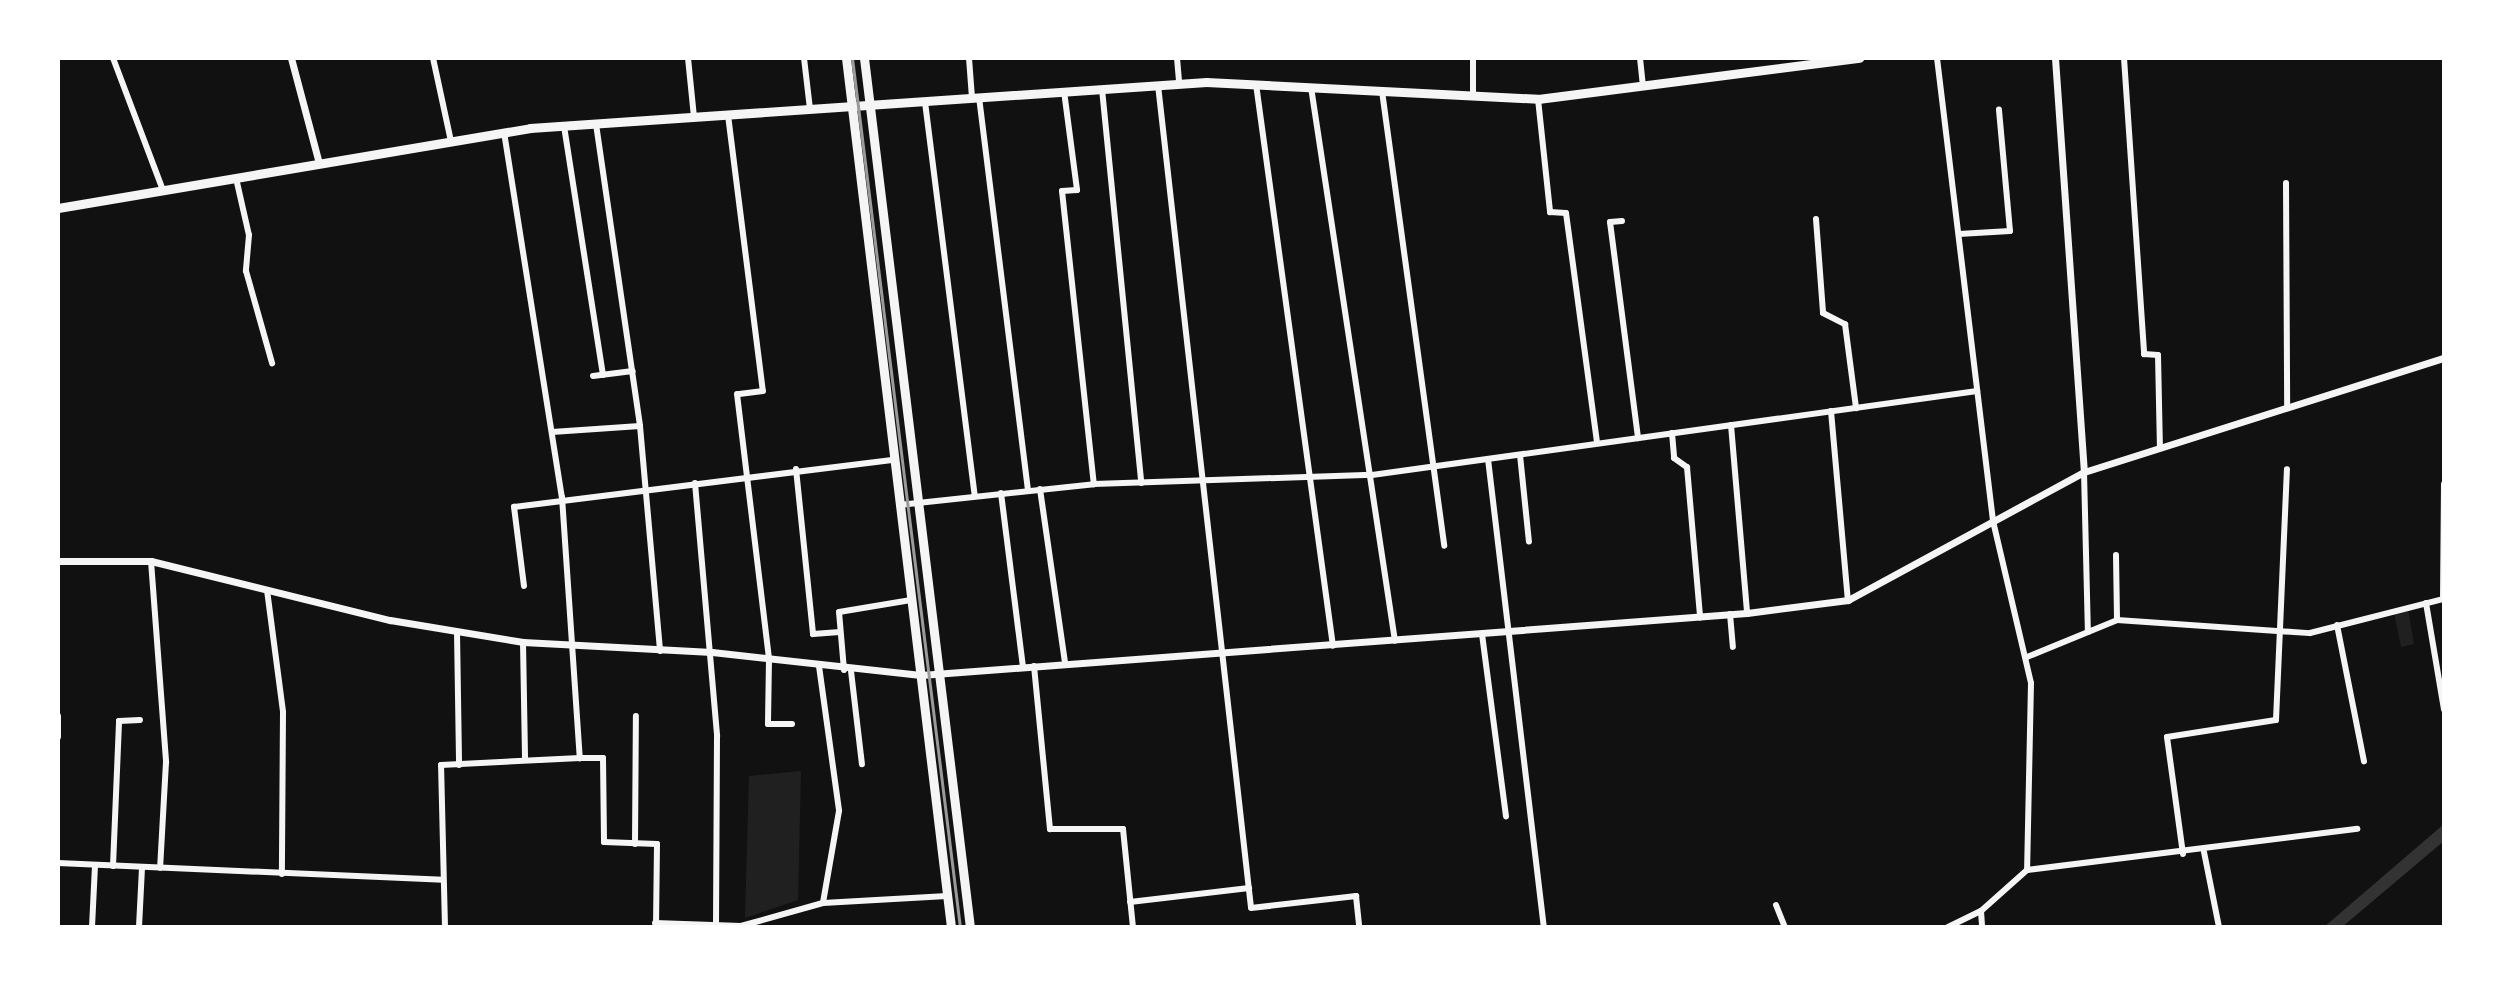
<!DOCTYPE html>
<html>
<head>
<meta charset="utf-8">
<style>
	body { margin:0 }
	#map { position:relative; width:2502px; height:985px; overflow:hidden; background:#111; font-family:Manrope,sans-serif }
	div>[style] { position:absolute }
	[style*='--x'] { left:calc(var(--x)*1px); top:calc(var(--y)*1px); width:calc(var(--w)*1px); rotate:calc(var(--a)*1deg) }
	.green>* { inset:0; background:#202020 }
	.water>* { inset:0; background:#333 }
	.minor>* { height:6px; margin:-3px; padding:0 3px; transform-origin:3px; border-radius:3px; background:#f5f5f5 }
	.tertiary>* { height:7px; margin:-3.5px; padding:0 3.5px; transform-origin:3.5px; border-radius:3.5px; background:#f5f5f5 }
	.primary>* { height:9px; margin:-4.5px; padding:0 4.5px; transform-origin:4.5px; border-radius:4.5px; background:#f5f5f5 }
	.rail>* { height:3px; margin:-1.5px; padding:0 1.5px; transform-origin:1.5px; border-radius:1.5px; background:#9a9a9a }
	span { translate:-50% -50%; white-space:nowrap; text-align:center; line-height:1.15; -webkit-text-stroke:8px #fff; paint-order:stroke }
	.frame { position:absolute; inset:0; border:60px solid #fff; pointer-events:none }
</style>
</head>
<body>
<div id="map">
	<div class="green">
		<div style="clip-path:polygon(2408px 609px,2414px 644px,2401px 647px,2394px 612px)"></div>
		<div style="clip-path:polygon(801px 771px,798px 900px,745px 918px,749px 776px)"></div>
	</div>
	<div class="water">
		<div style="clip-path:polygon(2444px 824px,2444px 841px,2342px 927px,2324px 927px)"></div>
	</div>
	<div class="minor">
		<div style="--x:113;--y:58;--w:141;--a:69.3"></div>
		<div style="--x:433;--y:58;--w:85;--a:77.8"></div>
		<div style="--x:688;--y:58;--w:59;--a:84.2"></div>
		<div style="--x:804;--y:58;--w:51;--a:83.3"></div>
		<div style="--x:969;--y:58;--w:40;--a:85.7"></div>
		<div style="--x:1177;--y:58;--w:25;--a:85"></div>
		<div style="--x:1473;--y:58;--w:38;--a:90"></div>
		<div style="--x:1640;--y:58;--w:28;--a:84"></div>
		<div style="--x:1937;--y:58;--w:466;--a:83.1"></div>
		<div style="--x:1993;--y:521;--w:166;--a:76.8"></div>
		<div style="--x:2031;--y:683;--w:187;--a:91.2"></div>
		<div style="--x:2124;--y:58;--w:297;--a:86.1"></div>
		<div style="--x:2144;--y:354;--w:14;--a:4"></div>
		<div style="--x:2158;--y:355;--w:92;--a:88.8"></div>
		<div style="--x:1256;--y:84;--w:567;--a:82.2"></div>
		<div style="--x:1158;--y:85;--w:828;--a:83.55"></div>
		<div style="--x:1251;--y:908;--w:106;--a:-6.5"></div>
		<div style="--x:1356;--y:896;--w:31;--a:84"></div>
		<div style="--x:1311;--y:87;--w:560;--a:81.38"></div>
		<div style="--x:1102;--y:89;--w:396;--a:84.3"></div>
		<div style="--x:1064;--y:91;--w:100;--a:82.5"></div>
		<div style="--x:1077;--y:190;--w:15;--a:176"></div>
		<div style="--x:1062;--y:191;--w:295;--a:83.8"></div>
		<div style="--x:1382;--y:91;--w:459;--a:82.2"></div>
		<div style="--x:979;--y:97;--w:397;--a:82.9"></div>
		<div style="--x:1538;--y:99;--w:114;--a:83.9"></div>
		<div style="--x:1550;--y:212;--w:16;--a:4"></div>
		<div style="--x:1566;--y:213;--w:232;--a:82.3"></div>
		<div style="--x:925;--y:102;--w:397;--a:82.8"></div>
		<div style="--x:728;--y:115;--w:278;--a:82.8"></div>
		<div style="--x:763;--y:391;--w:26;--a:173"></div>
		<div style="--x:737;--y:394;--w:267;--a:83.1"></div>
		<div style="--x:769;--y:659;--w:65;--a:90.9"></div>
		<div style="--x:768;--y:724;--w:24;--a:0"></div>
		<div style="--x:596;--y:124;--w:305;--a:81.7"></div>
		<div style="--x:640;--y:426;--w:226;--a:84.9"></div>
		<div style="--x:564;--y:126;--w:252;--a:81.1"></div>
		<div style="--x:504;--y:132;--w:370;--a:81"></div>
		<div style="--x:562;--y:497;--w:262;--a:86.1"></div>
		<div style="--x:236;--y:178;--w:58;--a:77.2"></div>
		<div style="--x:249;--y:235;--w:36;--a:95"></div>
		<div style="--x:246;--y:271;--w:96;--a:74.2"></div>
		<div style="--x:2286;--y:183;--w:222;--a:89.7"></div>
		<div style="--x:1816;--y:219;--w:94;--a:85.7"></div>
		<div style="--x:1823;--y:313;--w:25;--a:27"></div>
		<div style="--x:1845;--y:324;--w:85;--a:82.5"></div>
		<div style="--x:1622;--y:221;--w:12;--a:175"></div>
		<div style="--x:1610;--y:222;--w:218;--a:82.6"></div>
		<div style="--x:1959;--y:234;--w:51;--a:-3.4"></div>
		<div style="--x:2010;--y:231;--w:122;--a:-95.2"></div>
		<div style="--x:593;--y:376;--w:40;--a:-7.1"></div>
		<div style="--x:1831;--y:411;--w:190;--a:84.9"></div>
		<div style="--x:1731;--y:425;--w:189;--a:85.1"></div>
		<div style="--x:552;--y:432;--w:88;--a:-3.9"></div>
		<div style="--x:1672;--y:433;--w:25;--a:85"></div>
		<div style="--x:1674;--y:458;--w:16;--a:35"></div>
		<div style="--x:1687;--y:467;--w:151;--a:85"></div>
		<div style="--x:1520;--y:455;--w:87;--a:84.1"></div>
		<div style="--x:1488;--y:459;--w:471;--a:83.2"></div>
		<div style="--x:796;--y:469;--w:166;--a:84.1"></div>
		<div style="--x:813;--y:634;--w:27;--a:-4"></div>
		<div style="--x:2084;--y:472;--w:160;--a:88.6"></div>
		<div style="--x:695;--y:483;--w:254;--a:85"></div>
		<div style="--x:717;--y:736;--w:191;--a:90.3"></div>
		<div style="--x:1040;--y:489;--w:175;--a:81.8"></div>
		<div style="--x:1001;--y:493;--w:175;--a:82.8"></div>
		<div style="--x:899;--y:505;--w:196;--a:-6.1"></div>
		<div style="--x:1094;--y:484;--w:278;--a:-1.9"></div>
		<div style="--x:1372;--y:475;--w:611;--a:-7.9"></div>
		<div style="--x:2116;--y:555;--w:65;--a:89.1"></div>
		<div style="--x:151;--y:561;--w:202;--a:85.7"></div>
		<div style="--x:166;--y:762;--w:106;--a:93.2"></div>
		<div style="--x:524;--y:586;--w:80;--a:-97.2"></div>
		<div style="--x:514;--y:507;--w:383;--a:-7.1"></div>
		<div style="--x:267;--y:590;--w:123;--a:82.5"></div>
		<div style="--x:283;--y:712;--w:162;--a:90.4"></div>
		<div style="--x:2426;--y:603;--w:108;--a:80.4"></div>
		<div style="--x:1730;--y:614;--w:33;--a:85"></div>
		<div style="--x:2337;--y:625;--w:139;--a:78.8"></div>
		<div style="--x:457;--y:632;--w:133;--a:89.1"></div>
		<div style="--x:1482;--y:634;--w:184;--a:82.5"></div>
		<div style="--x:523;--y:642;--w:118;--a:89"></div>
		<div style="--x:2027;--y:657;--w:97;--a:-22.3"></div>
		<div style="--x:2117;--y:620;--w:193;--a:3.9"></div>
		<div style="--x:2310;--y:633;--w:137;--a:-14.3"></div>
		<div style="--x:2443;--y:599;--w:115;--a:-89.5"></div>
		<div style="--x:819;--y:666;--w:146;--a:82.1"></div>
		<div style="--x:839;--y:811;--w:93;--a:99.9"></div>
		<div style="--x:1034;--y:666;--w:164;--a:84.4"></div>
		<div style="--x:1050;--y:829;--w:73;--a:0"></div>
		<div style="--x:1123;--y:829;--w:99;--a:84.2"></div>
		<div style="--x:844;--y:670;--w:58;--a:-94.9"></div>
		<div style="--x:839;--y:612;--w:73;--a:-9.5"></div>
		<div style="--x:851;--y:671;--w:94;--a:83.3"></div>
		<div style="--x:58;--y:716;--w:21;--a:90"></div>
		<div style="--x:635;--y:844;--w:128;--a:-89.6"></div>
		<div style="--x:2204;--y:852;--w:76;--a:78.7"></div>
		<div style="--x:2183;--y:854;--w:118;--a:-97.8"></div>
		<div style="--x:2167;--y:737;--w:110;--a:-8.9"></div>
		<div style="--x:2276;--y:720;--w:251;--a:-87.5"></div>
		<div style="--x:58;--y:863;--w:385;--a:2.5"></div>
		<div style="--x:113;--y:866;--w:145;--a:-87.6"></div>
		<div style="--x:119;--y:721;--w:21;--a:-3"></div>
		<div style="--x:1130;--y:902;--w:120;--a:-6.7"></div>
		<div style="--x:1776;--y:905;--w:24;--a:68"></div>
		<div style="--x:1981;--y:911;--w:16;--a:86"></div>
		<div style="--x:655;--y:923;--w:86;--a:2"></div>
		<div style="--x:741;--y:926;--w:85;--a:-15.7"></div>
		<div style="--x:823;--y:903;--w:124;--a:-3.2"></div>
		<div style="--x:92;--y:927;--w:61;--a:-87.2"></div>
		<div style="--x:139;--y:927;--w:59;--a:-87.1"></div>
		<div style="--x:445;--y:927;--w:162;--a:-91.4"></div>
		<div style="--x:441;--y:765;--w:139;--a:-2.9"></div>
		<div style="--x:580;--y:758;--w:23;--a:0"></div>
		<div style="--x:603;--y:758;--w:84;--a:89.3"></div>
		<div style="--x:604;--y:842;--w:53;--a:2.2"></div>
		<div style="--x:657;--y:844;--w:83;--a:90.7"></div>
		<div style="--x:1948;--y:927;--w:37;--a:-26"></div>
		<div style="--x:1981;--y:911;--w:62;--a:-41.7"></div>
		<div style="--x:2027;--y:870;--w:333;--a:-7.1"></div>
	</div>
	<div class="tertiary">
		<div style="--x:291;--y:58;--w:109;--a:75.1"></div>
		<div style="--x:2055;--y:58;--w:415;--a:86"></div>
		<div style="--x:58;--y:561;--w:93;--a:0"></div>
		<div style="--x:151;--y:561;--w:246;--a:13.9"></div>
		<div style="--x:390;--y:620;--w:135;--a:9.4"></div>
		<div style="--x:523;--y:642;--w:189;--a:3"></div>
		<div style="--x:712;--y:652;--w:210;--a:6.3"></div>
		<div style="--x:921;--y:675;--w:828;--a:-4.29"></div>
		<div style="--x:1747;--y:613;--w:102;--a:-7.3"></div>
		<div style="--x:1848;--y:600;--w:268;--a:-28.5"></div>
		<div style="--x:2084;--y:472;--w:378;--a:-17.6"></div>
	</div>
	<div class="primary">
		<div style="--x:846;--y:58;--w:875;--a:83.11"></div>
		<div style="--x:864;--y:58;--w:875;--a:83.05"></div>
		<div style="--x:58;--y:208;--w:479;--a:-9.6"></div>
		<div style="--x:530;--y:128;--w:678;--a:-3.89"></div>
		<div style="--x:1206;--y:82;--w:332;--a:2.9"></div>
		<div style="--x:1538;--y:99;--w:324;--a:-7.3"></div>
	</div>
	<div class="rail">
		<div style="--x:852;--y:58;--w:876;--a:82.92"></div>
	</div>
	<div class="frame"></div>
</div>
</body>
</html>
